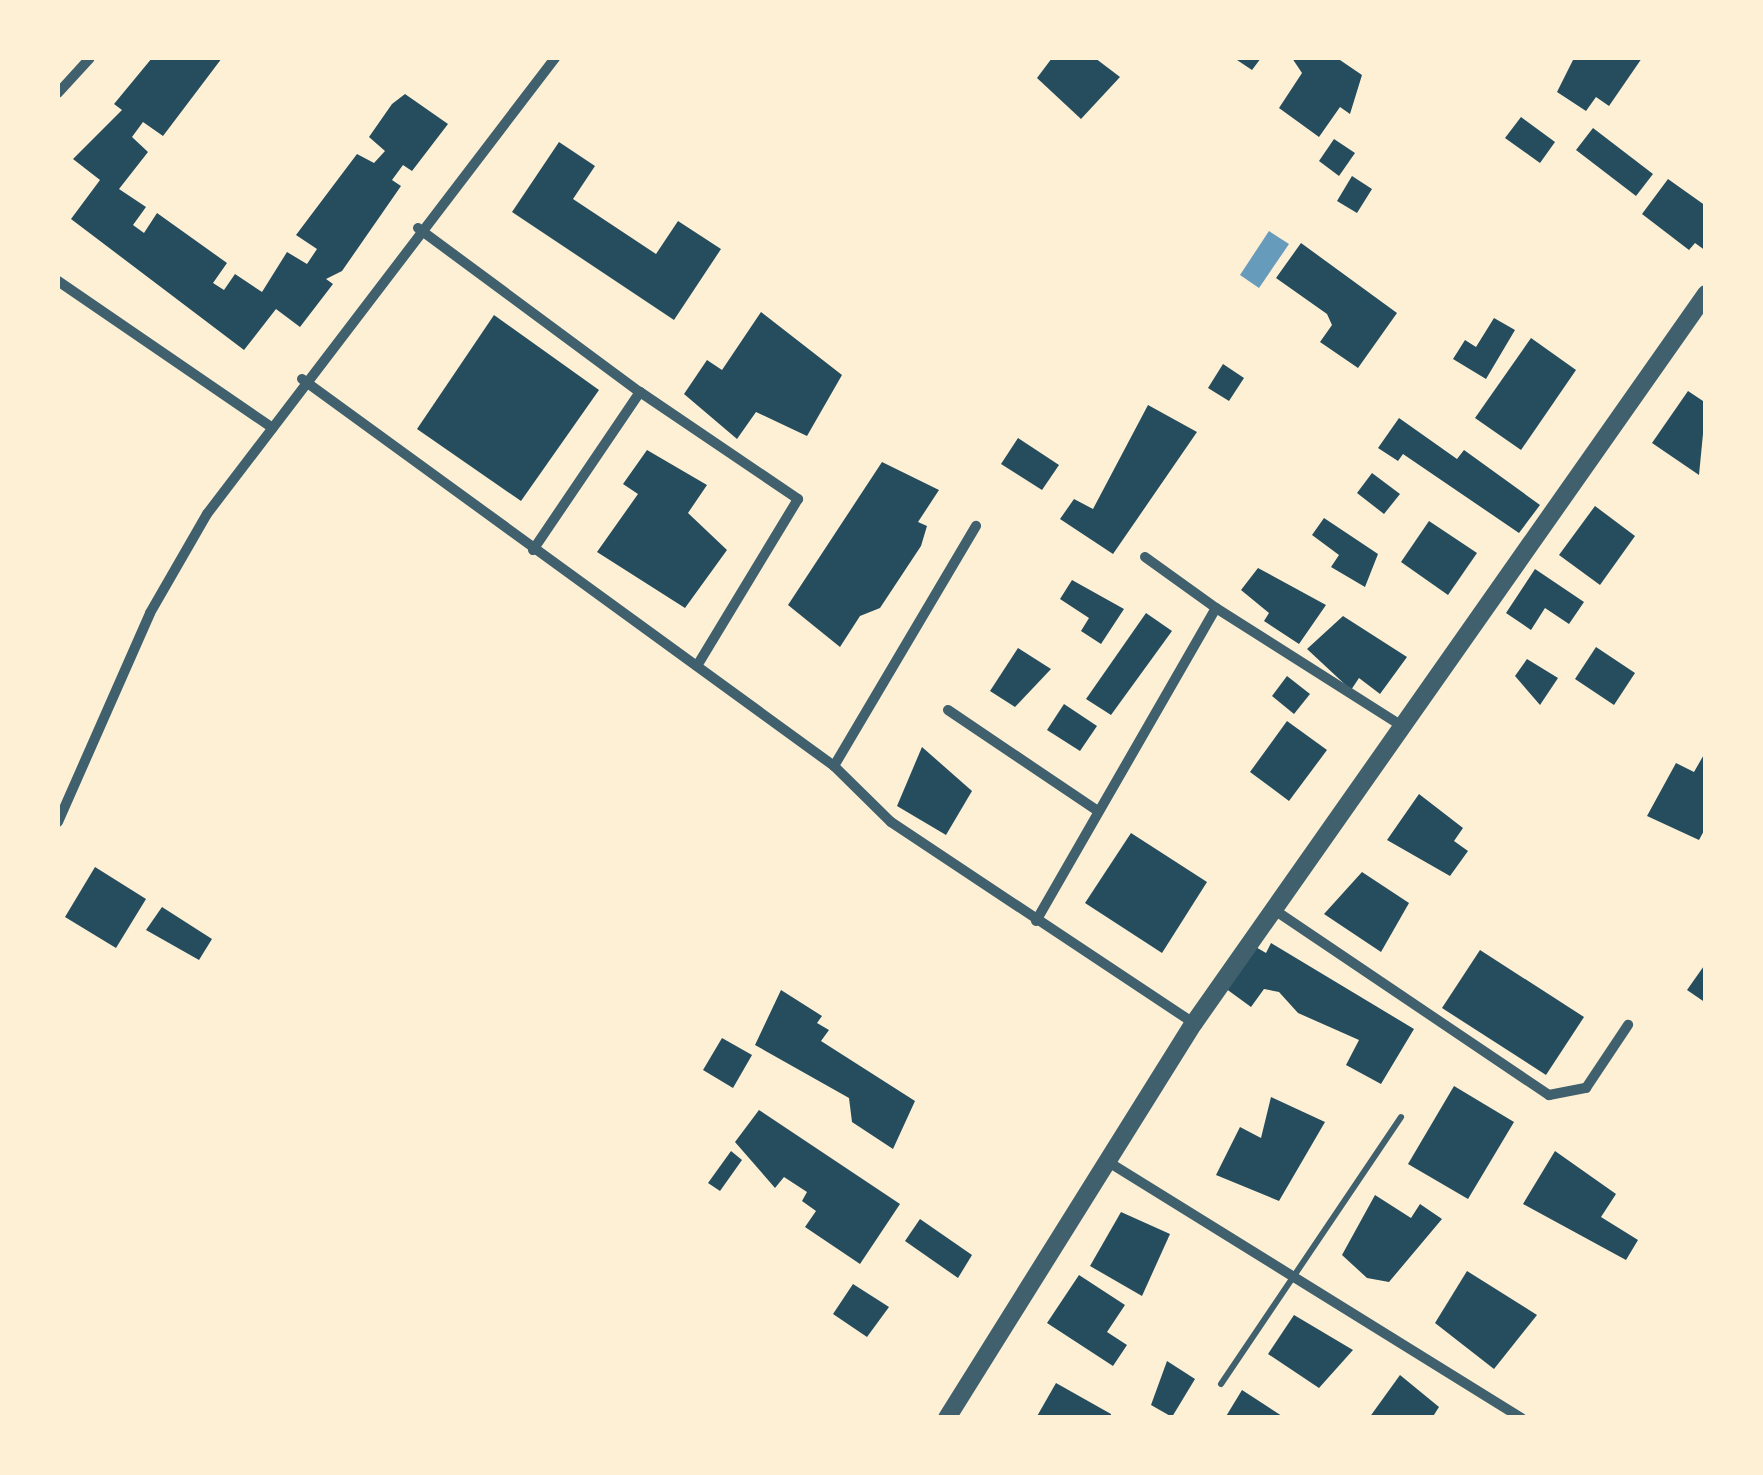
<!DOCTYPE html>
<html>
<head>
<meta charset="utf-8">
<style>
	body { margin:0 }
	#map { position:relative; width:1763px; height:1475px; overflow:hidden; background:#fdf0d5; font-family:"Libre Baskerville",serif }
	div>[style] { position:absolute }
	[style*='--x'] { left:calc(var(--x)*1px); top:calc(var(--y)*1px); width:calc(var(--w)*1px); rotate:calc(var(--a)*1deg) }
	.water>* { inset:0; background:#669bbc }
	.building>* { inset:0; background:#264d5e }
	.service>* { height:6px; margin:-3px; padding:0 3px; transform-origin:3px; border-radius:3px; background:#3f606c }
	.minor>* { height:10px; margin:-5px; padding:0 5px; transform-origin:5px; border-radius:5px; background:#3f606c }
	.tertiary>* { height:18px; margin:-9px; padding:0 9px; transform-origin:9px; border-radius:9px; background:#3f606c }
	span { translate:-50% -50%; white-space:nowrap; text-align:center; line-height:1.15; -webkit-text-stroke:10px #fdf0d5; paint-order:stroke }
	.frame { position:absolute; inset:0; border:60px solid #fdf0d5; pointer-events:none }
</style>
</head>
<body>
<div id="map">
	<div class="water">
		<div style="clip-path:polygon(1269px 231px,1289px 244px,1259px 288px,1240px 275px)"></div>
	</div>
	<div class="building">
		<div style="clip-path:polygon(152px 58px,222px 58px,163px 136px,143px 122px,132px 137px,148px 152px,119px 189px,146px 207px,133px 225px,144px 233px,157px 213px,227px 263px,213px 283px,224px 290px,235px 274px,262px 292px,287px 252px,307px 264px,317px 249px,296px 235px,357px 154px,374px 163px,385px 151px,369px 137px,392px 104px,405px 94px,448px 124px,412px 171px,403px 165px,392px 180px,401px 186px,342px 271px,326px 279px,333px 284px,300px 327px,276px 309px,244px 350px,71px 219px,100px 180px,73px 159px,122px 110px,114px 104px)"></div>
		<div style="clip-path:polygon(1052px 58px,1095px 58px,1120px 77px,1081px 119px,1037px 78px)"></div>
		<div style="clip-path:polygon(1234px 58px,1261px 58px,1252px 70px)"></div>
		<div style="clip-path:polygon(1292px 58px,1337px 58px,1362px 75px,1350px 114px,1340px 107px,1319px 137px,1279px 108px,1302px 73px)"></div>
		<div style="clip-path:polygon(1574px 58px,1642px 58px,1609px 106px,1596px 97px,1586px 111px,1557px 92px)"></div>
		<div style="clip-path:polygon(1521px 117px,1555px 142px,1540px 163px,1505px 138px)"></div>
		<div style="clip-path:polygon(1593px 128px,1653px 174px,1636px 196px,1576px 150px)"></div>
		<div style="clip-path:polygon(1334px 139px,1355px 153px,1339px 176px,1319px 161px)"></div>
		<div style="clip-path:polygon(559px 142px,595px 166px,573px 199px,656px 254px,678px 221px,721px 249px,674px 320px,512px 212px)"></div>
		<div style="clip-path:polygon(1352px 176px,1372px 189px,1357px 213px,1337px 201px)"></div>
		<div style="clip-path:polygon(1668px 179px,1706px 206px,1706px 251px,1695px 243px,1689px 250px,1642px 214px)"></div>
		<div style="clip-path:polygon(1301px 243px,1397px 313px,1358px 368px,1320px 342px,1332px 325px,1327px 314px,1276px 278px)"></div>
		<div style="clip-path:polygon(761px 312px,842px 375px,807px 436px,756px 412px,737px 439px,684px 394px,707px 360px,722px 370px)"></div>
		<div style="clip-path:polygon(494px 315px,599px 390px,521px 501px,417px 429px)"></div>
		<div style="clip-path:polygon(1494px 318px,1515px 330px,1486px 379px,1453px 359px,1465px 340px,1476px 347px)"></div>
		<div style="clip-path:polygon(1531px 338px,1576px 370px,1521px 450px,1475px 418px)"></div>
		<div style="clip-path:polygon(1223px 364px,1244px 378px,1229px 401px,1208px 388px)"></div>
		<div style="clip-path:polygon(1688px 391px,1706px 403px,1699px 475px,1652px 443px)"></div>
		<div style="clip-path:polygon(1148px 405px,1197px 432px,1113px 554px,1060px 519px,1074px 499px,1093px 509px)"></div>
		<div style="clip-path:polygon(1399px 418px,1457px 459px,1464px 450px,1540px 505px,1519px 533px,1403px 454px,1398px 461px,1378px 448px)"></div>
		<div style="clip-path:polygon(1018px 438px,1059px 465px,1042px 490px,1001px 464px)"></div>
		<div style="clip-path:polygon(647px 450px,707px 485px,688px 513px,727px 550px,685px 608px,597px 552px,638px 494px,623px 484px)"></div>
		<div style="clip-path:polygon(882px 462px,939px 490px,918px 522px,927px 526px,921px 546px,880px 608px,860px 616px,840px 647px,788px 605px)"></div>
		<div style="clip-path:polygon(1372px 473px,1400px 494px,1384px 514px,1357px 493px)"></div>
		<div style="clip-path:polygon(1595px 506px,1635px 536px,1600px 585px,1559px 555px)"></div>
		<div style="clip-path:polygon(1324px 518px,1378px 554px,1365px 587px,1331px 567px,1339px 555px,1312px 535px)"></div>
		<div style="clip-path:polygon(1429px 521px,1477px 553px,1448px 595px,1401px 562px)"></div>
		<div style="clip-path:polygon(1258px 568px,1326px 605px,1299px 644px,1264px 621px,1269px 613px,1241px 590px)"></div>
		<div style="clip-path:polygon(1535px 569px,1584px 602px,1569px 624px,1545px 608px,1531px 630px,1506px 613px)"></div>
		<div style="clip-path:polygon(1072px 580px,1124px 609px,1101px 644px,1081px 631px,1089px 618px,1060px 599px)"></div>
		<div style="clip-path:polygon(1146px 613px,1172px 631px,1111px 715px,1086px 699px)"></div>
		<div style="clip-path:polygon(1343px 616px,1407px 657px,1380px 694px,1359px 678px,1351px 690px,1307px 649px)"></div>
		<div style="clip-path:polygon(1596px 647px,1635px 673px,1614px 705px,1575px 679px)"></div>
		<div style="clip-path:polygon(1018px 648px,1051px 669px,1015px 707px,990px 691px)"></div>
		<div style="clip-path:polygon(1527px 659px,1558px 678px,1540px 705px,1515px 676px)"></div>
		<div style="clip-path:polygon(1287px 676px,1310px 694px,1294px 714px,1272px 696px)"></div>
		<div style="clip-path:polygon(1064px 704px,1097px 726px,1080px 751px,1047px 730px)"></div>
		<div style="clip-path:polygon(1287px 721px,1327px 750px,1289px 801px,1250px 772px)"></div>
		<div style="clip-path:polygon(922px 747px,972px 791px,946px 835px,897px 806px)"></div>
		<div style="clip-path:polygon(1706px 751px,1706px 827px,1699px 840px,1647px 816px,1676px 763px,1694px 772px)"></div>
		<div style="clip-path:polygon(1419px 794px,1463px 828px,1454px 841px,1468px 851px,1450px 876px,1387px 840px)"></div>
		<div style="clip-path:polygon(1131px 833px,1207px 882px,1162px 953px,1085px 903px)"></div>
		<div style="clip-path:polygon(95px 867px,146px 899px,116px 948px,65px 917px)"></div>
		<div style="clip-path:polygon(1362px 872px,1409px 903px,1381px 952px,1324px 914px)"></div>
		<div style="clip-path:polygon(162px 907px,212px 939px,199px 960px,146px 930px)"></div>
		<div style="clip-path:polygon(1271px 943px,1414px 1029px,1381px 1084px,1346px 1065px,1359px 1040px,1298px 1013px,1279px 992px,1264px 989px,1251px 1007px,1225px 988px,1254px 946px,1266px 953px)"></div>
		<div style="clip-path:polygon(1480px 950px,1584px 1017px,1546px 1075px,1442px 1008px)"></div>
		<div style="clip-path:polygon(1706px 963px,1706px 1003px,1687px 990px)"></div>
		<div style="clip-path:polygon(781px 990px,822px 1016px,817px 1023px,829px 1030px,821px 1041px,915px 1101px,893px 1149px,852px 1122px,849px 1098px,755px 1045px)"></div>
		<div style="clip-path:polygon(722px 1038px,752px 1055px,733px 1088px,703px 1070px)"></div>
		<div style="clip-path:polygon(1454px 1086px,1514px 1122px,1468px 1199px,1408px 1164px)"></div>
		<div style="clip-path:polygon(1271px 1097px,1325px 1122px,1279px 1201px,1216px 1175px,1240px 1127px,1261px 1138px)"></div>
		<div style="clip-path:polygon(759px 1110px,900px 1204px,860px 1264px,805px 1227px,816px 1211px,802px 1201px,807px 1192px,784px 1177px,775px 1188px,735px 1142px)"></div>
		<div style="clip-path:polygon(731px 1151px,742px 1160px,720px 1191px,708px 1183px)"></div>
		<div style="clip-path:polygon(1555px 1151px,1616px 1194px,1601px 1217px,1638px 1240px,1626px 1260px,1523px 1204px)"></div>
		<div style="clip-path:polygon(1375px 1195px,1411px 1218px,1420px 1204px,1442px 1219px,1389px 1282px,1367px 1278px,1342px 1255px)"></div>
		<div style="clip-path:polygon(1121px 1212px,1170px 1234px,1142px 1296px,1090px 1266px)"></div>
		<div style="clip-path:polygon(920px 1219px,972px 1255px,958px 1278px,905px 1241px)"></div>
		<div style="clip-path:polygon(1467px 1271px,1537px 1315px,1494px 1369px,1435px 1323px)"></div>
		<div style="clip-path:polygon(1079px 1275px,1125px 1305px,1107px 1332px,1127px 1345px,1113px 1366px,1047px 1323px)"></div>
		<div style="clip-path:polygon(853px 1284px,889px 1307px,867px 1337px,833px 1314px)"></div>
		<div style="clip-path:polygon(1294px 1315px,1353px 1350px,1319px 1388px,1268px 1354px)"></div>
		<div style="clip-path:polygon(1167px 1361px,1195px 1379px,1172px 1417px,1151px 1405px)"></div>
		<div style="clip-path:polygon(1400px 1375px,1439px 1407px,1432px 1418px,1369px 1418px)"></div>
		<div style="clip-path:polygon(1056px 1383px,1111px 1414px,1111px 1418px,1036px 1418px)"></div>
		<div style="clip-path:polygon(1242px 1390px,1285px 1418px,1225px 1418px)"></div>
	</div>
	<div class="service">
		<div style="--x:1221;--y:1384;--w:322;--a:-56"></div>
	</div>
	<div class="minor">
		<div style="--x:58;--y:93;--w:47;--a:-47.6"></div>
		<div style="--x:418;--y:228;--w:276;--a:36.5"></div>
		<div style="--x:58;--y:281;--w:260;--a:34.4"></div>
		<div style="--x:302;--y:379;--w:658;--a:36.03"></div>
		<div style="--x:834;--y:766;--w:80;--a:44.5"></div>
		<div style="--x:891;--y:822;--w:364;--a:33.6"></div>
		<div style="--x:533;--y:550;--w:191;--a:-55.9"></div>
		<div style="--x:640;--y:392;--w:191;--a:34.1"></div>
		<div style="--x:798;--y:499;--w:195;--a:121.2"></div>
		<div style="--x:1145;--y:557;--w:87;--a:35.7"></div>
		<div style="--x:948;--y:710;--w:177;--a:34"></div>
		<div style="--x:834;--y:766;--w:279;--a:-59.4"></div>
		<div style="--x:58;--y:822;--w:228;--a:-66.2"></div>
		<div style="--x:150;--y:613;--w:114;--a:-60.1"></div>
		<div style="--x:207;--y:514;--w:574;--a:-52.65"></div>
		<div style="--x:1273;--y:909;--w:333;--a:34"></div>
		<div style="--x:1549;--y:1095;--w:38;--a:-11"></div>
		<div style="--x:1586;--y:1088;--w:76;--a:-56.3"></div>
		<div style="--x:1036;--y:921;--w:361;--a:-60.1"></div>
		<div style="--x:1216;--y:608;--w:217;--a:32.4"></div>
		<div style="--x:1110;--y:1163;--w:484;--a:31.8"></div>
	</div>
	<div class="tertiary">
		<div style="--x:947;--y:1418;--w:466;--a:-58"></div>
		<div style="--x:1194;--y:1023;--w:891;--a:-54.92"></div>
	</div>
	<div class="frame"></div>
</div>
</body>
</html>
